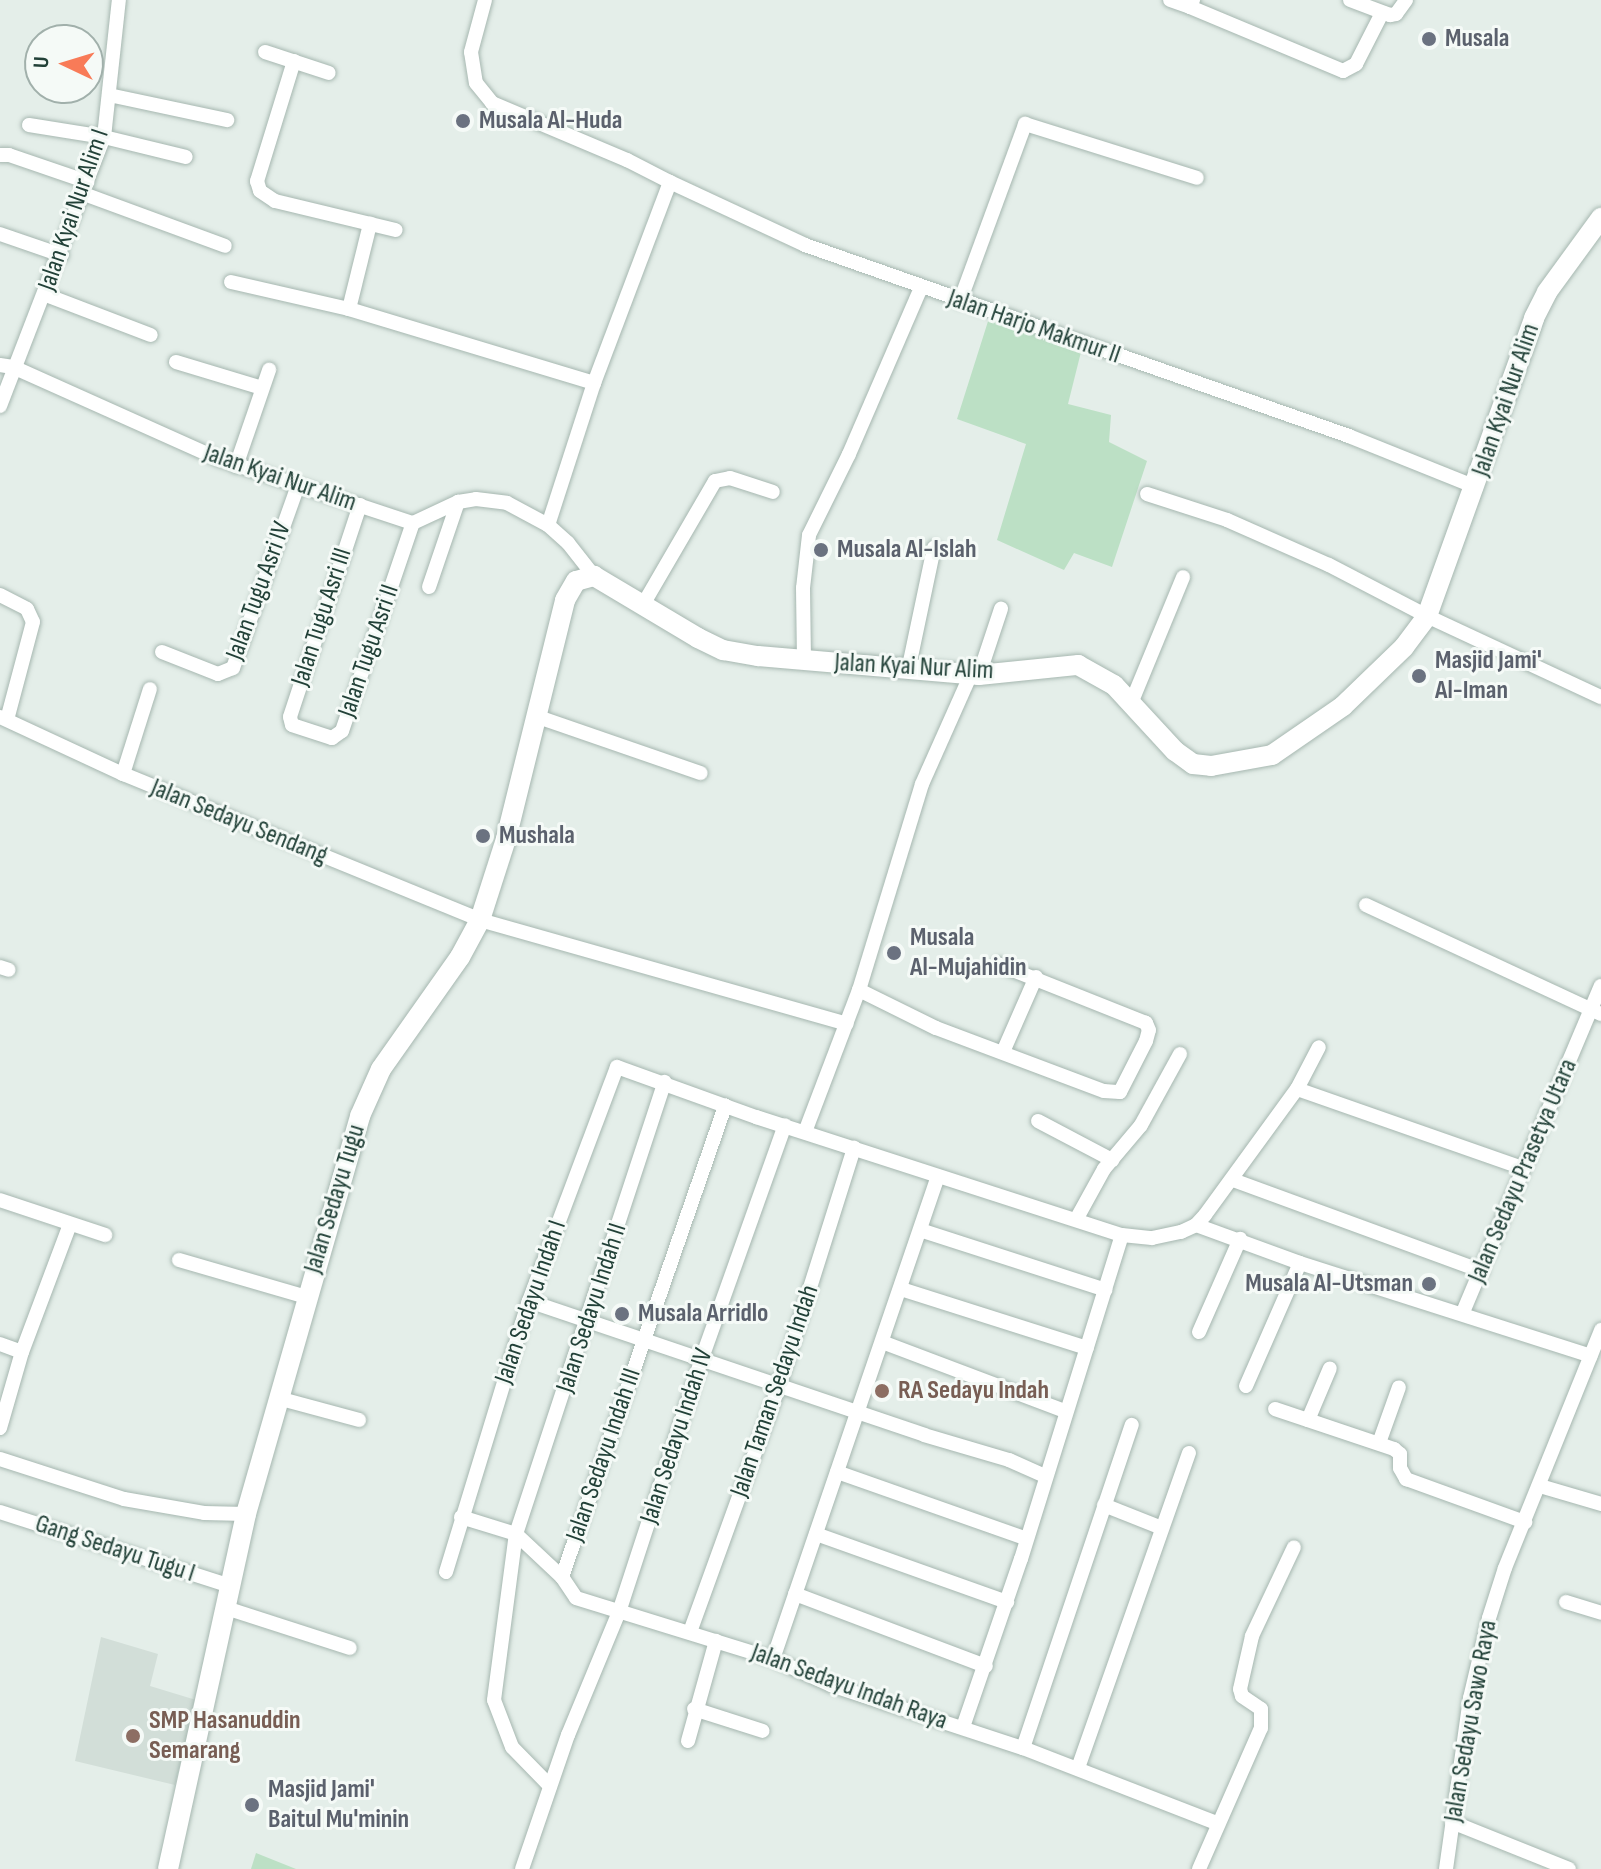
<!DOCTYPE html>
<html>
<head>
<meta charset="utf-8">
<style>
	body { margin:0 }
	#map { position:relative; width:1601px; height:1869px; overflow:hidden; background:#e4eee9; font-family:"Sofia Sans Condensed",sans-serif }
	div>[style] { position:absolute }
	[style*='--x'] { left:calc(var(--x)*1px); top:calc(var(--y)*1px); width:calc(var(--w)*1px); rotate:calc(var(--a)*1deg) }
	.built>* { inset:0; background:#d2ded8 }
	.green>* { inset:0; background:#bce0c5 }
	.roads { filter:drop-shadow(0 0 2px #a6b7b0) drop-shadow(0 0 2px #a6b7b0) }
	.street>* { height:14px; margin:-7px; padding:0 7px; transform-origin:7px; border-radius:7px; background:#fff }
	.secondary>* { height:20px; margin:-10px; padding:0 10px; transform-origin:10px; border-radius:10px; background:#fff }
	.dots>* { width:22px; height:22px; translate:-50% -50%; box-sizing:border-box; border:4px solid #f5faf7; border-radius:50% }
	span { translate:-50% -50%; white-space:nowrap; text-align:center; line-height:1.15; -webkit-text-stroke:6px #f5faf7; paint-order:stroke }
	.worship-label { font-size:26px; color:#5b616d; font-weight:700 }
	.left { translate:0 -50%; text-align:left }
	.right { translate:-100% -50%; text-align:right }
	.street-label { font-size:26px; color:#224138 }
	.education-label { font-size:26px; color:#785e54; font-weight:700 }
	.north { position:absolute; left:24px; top:24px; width:80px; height:80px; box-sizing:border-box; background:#f5faf7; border:2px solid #a1b0ab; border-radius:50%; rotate:274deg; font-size:22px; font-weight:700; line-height:32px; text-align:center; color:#224138 }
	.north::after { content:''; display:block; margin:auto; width:28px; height:36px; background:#f87b58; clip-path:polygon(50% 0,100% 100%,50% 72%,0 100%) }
</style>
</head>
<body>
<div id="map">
	<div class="built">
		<div style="clip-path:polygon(101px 1637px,158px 1654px,150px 1686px,196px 1700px,175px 1785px,75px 1761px)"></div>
	</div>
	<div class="green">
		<div style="clip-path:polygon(990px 315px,1081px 352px,1068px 404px,1111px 415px,1109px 442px,1147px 461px,1112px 567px,1074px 553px,1064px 570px,997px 540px,1026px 444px,957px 419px)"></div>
		<div style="clip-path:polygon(256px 1853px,296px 1869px,251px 1869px)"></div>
	</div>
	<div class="roads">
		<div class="street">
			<div style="--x:485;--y:0;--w:54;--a:105.1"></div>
			<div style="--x:471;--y:52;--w:31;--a:81"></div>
			<div style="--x:476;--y:83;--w:26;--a:51"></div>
			<div style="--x:492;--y:103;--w:147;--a:22.9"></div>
			<div style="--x:627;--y:160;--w:48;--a:27.1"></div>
			<div style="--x:670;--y:182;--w:215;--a:110.7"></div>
			<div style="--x:594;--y:383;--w:149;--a:107.9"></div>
			<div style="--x:1170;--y:0;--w:21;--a:19"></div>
			<div style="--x:1190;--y:7;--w:8;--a:-67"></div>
			<div style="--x:1350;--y:0;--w:43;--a:20.6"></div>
			<div style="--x:1390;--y:15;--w:6;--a:-9"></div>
			<div style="--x:1396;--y:14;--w:17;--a:-54"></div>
			<div style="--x:1190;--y:7;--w:166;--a:22.7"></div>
			<div style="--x:1343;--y:71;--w:15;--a:-28"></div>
			<div style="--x:1356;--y:64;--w:57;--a:-63"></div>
			<div style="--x:265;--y:52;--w:67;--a:18.2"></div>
			<div style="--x:294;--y:61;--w:126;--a:107.1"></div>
			<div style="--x:257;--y:181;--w:10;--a:73"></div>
			<div style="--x:260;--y:191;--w:18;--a:34"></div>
			<div style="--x:275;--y:201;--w:124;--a:13.5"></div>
			<div style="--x:109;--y:95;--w:121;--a:12"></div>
			<div style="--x:29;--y:125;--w:76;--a:9.1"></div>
			<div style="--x:104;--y:137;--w:84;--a:13.7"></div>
			<div style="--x:0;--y:155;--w:9;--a:0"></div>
			<div style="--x:9;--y:155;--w:83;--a:18.9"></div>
			<div style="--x:670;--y:182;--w:149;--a:25"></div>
			<div style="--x:805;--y:245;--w:577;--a:19.35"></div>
			<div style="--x:1349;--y:436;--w:137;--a:21.9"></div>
			<div style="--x:84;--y:194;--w:150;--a:20.2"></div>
			<div style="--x:0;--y:234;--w:65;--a:19"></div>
			<div style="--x:231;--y:282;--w:121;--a:12.9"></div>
			<div style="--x:349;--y:309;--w:256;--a:16.8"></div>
			<div style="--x:46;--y:295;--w:112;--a:20.9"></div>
			<div style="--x:960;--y:301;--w:189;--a:-69.8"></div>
			<div style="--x:1025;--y:124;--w:180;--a:17.4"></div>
			<div style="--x:349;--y:309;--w:88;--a:-76.1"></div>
			<div style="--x:176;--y:362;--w:90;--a:16.8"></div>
			<div style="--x:0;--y:365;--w:13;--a:9"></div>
			<div style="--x:13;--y:367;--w:226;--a:24.1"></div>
			<div style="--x:219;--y:459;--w:204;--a:18.3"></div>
			<div style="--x:413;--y:523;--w:50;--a:-25"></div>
			<div style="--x:458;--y:502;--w:18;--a:-9"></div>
			<div style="--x:476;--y:499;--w:31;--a:7"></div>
			<div style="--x:507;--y:503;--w:47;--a:28.2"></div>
			<div style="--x:548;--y:525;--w:27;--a:42"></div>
			<div style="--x:568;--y:543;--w:42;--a:51.8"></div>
			<div style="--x:0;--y:406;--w:288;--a:-68.9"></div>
			<div style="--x:104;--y:137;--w:138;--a:-83.8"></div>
			<div style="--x:236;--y:466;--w:102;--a:-71"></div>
			<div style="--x:1147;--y:494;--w:84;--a:18"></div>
			<div style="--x:1227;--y:520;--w:111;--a:23.8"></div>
			<div style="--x:1329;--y:565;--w:110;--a:27.5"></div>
			<div style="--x:1427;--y:616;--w:192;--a:25"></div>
			<div style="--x:360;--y:505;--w:223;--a:108.3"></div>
			<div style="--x:290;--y:717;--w:8;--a:76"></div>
			<div style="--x:292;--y:725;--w:42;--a:18"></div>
			<div style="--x:332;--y:738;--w:12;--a:-35"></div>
			<div style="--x:342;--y:731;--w:220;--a:-71.2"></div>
			<div style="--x:429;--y:587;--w:90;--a:-71.2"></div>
			<div style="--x:0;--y:595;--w:30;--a:27"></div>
			<div style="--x:27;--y:609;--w:14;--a:65"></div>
			<div style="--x:33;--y:622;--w:101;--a:104.9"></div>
			<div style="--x:644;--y:603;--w:141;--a:-59.8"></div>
			<div style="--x:715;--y:481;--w:15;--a:-11"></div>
			<div style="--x:730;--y:478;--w:45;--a:18"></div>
			<div style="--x:162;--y:652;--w:60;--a:21.4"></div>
			<div style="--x:218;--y:674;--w:16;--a:-22"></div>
			<div style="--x:233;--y:668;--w:191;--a:-70.4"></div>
			<div style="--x:804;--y:660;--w:72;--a:-90.8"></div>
			<div style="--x:803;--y:588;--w:53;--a:-83.5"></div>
			<div style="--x:809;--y:535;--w:90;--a:-63.7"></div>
			<div style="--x:849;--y:454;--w:181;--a:-66.6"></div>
			<div style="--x:908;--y:671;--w:126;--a:-78.1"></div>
			<div style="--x:979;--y:675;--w:70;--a:-71.6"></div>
			<div style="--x:1132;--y:701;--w:134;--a:-67.6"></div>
			<div style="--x:0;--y:717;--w:136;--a:24.9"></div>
			<div style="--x:123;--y:774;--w:386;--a:22.2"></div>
			<div style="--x:480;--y:920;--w:381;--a:15.8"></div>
			<div style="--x:538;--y:717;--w:172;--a:19"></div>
			<div style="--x:123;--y:774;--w:89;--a:-72.4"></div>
			<div style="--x:1366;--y:905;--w:259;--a:24.9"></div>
			<div style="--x:0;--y:967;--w:9;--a:18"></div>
			<div style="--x:859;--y:990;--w:86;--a:26.3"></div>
			<div style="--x:936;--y:1028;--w:179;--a:20.6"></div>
			<div style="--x:1104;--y:1091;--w:16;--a:4"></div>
			<div style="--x:1120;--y:1092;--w:57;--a:-63"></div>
			<div style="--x:1146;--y:1041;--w:11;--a:-75"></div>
			<div style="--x:1149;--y:1030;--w:8;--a:-113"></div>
			<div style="--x:1146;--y:1023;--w:159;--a:-158.3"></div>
			<div style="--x:1003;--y:1052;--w:82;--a:-66.3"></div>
			<div style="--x:1297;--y:1089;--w:239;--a:19.3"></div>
			<div style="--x:1038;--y:1121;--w:84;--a:27.8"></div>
			<div style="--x:805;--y:1132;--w:152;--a:-69.2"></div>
			<div style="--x:859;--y:990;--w:215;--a:-73"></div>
			<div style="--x:922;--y:784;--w:120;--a:-66"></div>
			<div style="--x:1233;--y:1180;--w:265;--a:20.1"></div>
			<div style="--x:0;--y:1200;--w:111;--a:18.4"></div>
			<div style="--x:1077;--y:1218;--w:56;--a:-61.1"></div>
			<div style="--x:1104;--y:1169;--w:57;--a:-49.9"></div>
			<div style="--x:1141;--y:1125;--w:81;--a:-61.2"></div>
			<div style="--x:1196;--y:1225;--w:111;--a:20.1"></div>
			<div style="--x:1300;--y:1263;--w:305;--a:17.7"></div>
			<div style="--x:920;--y:1230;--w:195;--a:17.9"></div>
			<div style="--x:179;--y:1260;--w:132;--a:16.2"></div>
			<div style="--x:901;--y:1289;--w:195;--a:17.6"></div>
			<div style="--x:529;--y:1301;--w:417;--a:18.7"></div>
			<div style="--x:924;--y:1435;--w:89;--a:16.4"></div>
			<div style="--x:1009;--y:1460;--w:39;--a:24"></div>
			<div style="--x:1463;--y:1312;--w:354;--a:-67.1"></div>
			<div style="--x:1199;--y:1332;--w:102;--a:-66.2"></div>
			<div style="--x:882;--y:1342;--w:196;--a:20.7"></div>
			<div style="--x:0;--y:1344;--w:23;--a:20"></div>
			<div style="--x:1246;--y:1386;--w:134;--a:-66.3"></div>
			<div style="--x:278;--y:1398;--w:84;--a:15.2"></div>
			<div style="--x:1275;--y:1409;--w:126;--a:18.6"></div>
			<div style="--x:1394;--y:1449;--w:8;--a:40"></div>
			<div style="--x:1400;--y:1454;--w:14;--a:90"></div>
			<div style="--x:1400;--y:1468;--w:13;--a:61"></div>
			<div style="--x:1406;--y:1479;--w:127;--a:19.9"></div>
			<div style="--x:1308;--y:1420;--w:56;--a:-67.1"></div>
			<div style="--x:0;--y:1428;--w:79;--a:-73.9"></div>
			<div style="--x:22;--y:1352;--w:137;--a:-69.4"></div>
			<div style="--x:1379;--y:1443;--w:59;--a:-70.3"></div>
			<div style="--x:0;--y:1459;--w:130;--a:17.9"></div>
			<div style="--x:124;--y:1499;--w:81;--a:9.9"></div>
			<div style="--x:204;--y:1513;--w:42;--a:1.4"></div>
			<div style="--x:837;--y:1472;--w:201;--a:19.4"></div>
			<div style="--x:1540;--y:1486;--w:64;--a:16.4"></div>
			<div style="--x:1104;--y:1505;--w:62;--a:21.6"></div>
			<div style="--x:0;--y:1512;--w:242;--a:17.8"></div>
			<div style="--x:461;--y:1517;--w:58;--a:17.2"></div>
			<div style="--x:516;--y:1534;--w:63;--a:43.1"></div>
			<div style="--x:562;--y:1577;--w:25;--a:56"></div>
			<div style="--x:576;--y:1598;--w:206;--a:17.2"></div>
			<div style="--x:773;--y:1659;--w:64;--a:24.1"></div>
			<div style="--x:831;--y:1685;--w:202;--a:18.2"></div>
			<div style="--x:1023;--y:1748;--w:207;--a:21.2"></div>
			<div style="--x:816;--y:1534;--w:203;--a:19.6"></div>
			<div style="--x:446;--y:1572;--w:283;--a:-73"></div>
			<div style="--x:529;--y:1301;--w:250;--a:-69.4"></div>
			<div style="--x:617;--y:1067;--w:148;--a:19.8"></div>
			<div style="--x:756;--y:1117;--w:385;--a:17.9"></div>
			<div style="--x:1122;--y:1235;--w:30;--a:6"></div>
			<div style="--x:1152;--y:1238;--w:30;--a:-12"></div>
			<div style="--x:1181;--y:1232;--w:17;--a:-25"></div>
			<div style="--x:1196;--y:1225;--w:13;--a:-48"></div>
			<div style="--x:1205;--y:1215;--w:156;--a:-53.9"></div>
			<div style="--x:1297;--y:1089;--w:47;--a:-62.4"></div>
			<div style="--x:562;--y:1577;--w:499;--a:-70.9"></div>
			<div style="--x:795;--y:1594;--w:204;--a:20.7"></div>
			<div style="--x:1566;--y:1602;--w:37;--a:17"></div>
			<div style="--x:226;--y:1608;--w:130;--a:17.9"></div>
			<div style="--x:690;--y:1632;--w:262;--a:-70.1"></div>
			<div style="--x:779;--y:1386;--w:250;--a:-72.5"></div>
			<div style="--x:773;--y:1659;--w:510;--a:-71.14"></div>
			<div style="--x:694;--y:1709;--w:72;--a:17.7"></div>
			<div style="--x:963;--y:1727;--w:178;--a:-71"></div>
			<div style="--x:1021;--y:1559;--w:339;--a:-72.7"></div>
			<div style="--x:688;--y:1741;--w:104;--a:-74.4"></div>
			<div style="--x:1023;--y:1748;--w:341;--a:-71.4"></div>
			<div style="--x:1078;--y:1768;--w:334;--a:-70.6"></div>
			<div style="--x:550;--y:1786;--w:54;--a:-134.3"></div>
			<div style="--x:512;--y:1747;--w:50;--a:-111"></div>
			<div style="--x:494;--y:1700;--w:167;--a:-82.5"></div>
			<div style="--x:516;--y:1534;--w:476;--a:-71.8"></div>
			<div style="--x:1452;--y:1822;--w:126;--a:21.9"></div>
			<div style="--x:522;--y:1869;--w:142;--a:-71.1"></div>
			<div style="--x:568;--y:1735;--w:133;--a:-67.5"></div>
			<div style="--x:619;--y:1612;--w:267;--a:-71.9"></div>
			<div style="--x:702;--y:1358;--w:247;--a:-70.4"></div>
			<div style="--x:1199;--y:1869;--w:154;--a:-66.3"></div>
			<div style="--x:1261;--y:1728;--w:19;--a:-90"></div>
			<div style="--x:1261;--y:1709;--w:23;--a:-146"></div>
			<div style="--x:1242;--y:1696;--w:7;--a:-106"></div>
			<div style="--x:1240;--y:1689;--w:54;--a:-77.2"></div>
			<div style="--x:1252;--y:1636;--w:98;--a:-64.7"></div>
			<div style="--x:1446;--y:1869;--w:173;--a:-82"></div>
			<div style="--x:1470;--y:1698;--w:82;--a:-76.6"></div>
			<div style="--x:1489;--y:1618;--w:52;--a:-72.3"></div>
			<div style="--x:1505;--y:1568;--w:257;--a:-68"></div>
		</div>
		<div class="secondary">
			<div style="--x:168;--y:1869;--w:363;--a:-77.6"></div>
			<div style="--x:246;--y:1514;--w:414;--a:-74"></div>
			<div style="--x:360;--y:1116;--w:51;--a:-65.9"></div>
			<div style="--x:381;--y:1069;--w:137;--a:-54.8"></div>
			<div style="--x:460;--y:957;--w:42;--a:-61.6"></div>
			<div style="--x:480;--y:920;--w:85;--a:-72.2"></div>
			<div style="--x:506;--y:839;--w:246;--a:-76.1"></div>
			<div style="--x:565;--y:600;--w:22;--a:-60"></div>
			<div style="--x:576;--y:581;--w:19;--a:-16"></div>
			<div style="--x:594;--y:576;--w:121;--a:30.8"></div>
			<div style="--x:698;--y:638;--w:28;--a:26"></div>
			<div style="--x:723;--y:650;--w:36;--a:10"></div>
			<div style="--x:758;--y:656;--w:222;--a:4.9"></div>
			<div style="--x:979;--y:675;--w:100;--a:-5.8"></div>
			<div style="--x:1078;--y:665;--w:41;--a:29.1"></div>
			<div style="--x:1114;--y:685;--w:90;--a:47.3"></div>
			<div style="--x:1175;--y:751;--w:22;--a:36"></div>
			<div style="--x:1193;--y:764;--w:18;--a:6"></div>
			<div style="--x:1211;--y:766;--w:62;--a:-10.2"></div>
			<div style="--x:1272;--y:755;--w:86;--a:-34.6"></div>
			<div style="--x:1343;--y:706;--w:85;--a:-44"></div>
			<div style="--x:1404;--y:647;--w:39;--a:-53"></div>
			<div style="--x:1427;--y:616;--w:317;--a:-70.2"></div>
			<div style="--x:1534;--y:318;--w:29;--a:-63"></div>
			<div style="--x:1547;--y:292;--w:92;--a:-53.9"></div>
		</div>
	</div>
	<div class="dots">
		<div style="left:1429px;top:39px;background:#6b7280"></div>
		<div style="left:463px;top:121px;background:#6b7280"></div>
		<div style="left:821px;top:550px;background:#6b7280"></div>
		<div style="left:1419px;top:676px;background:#6b7280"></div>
		<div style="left:483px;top:836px;background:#6b7280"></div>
		<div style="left:894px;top:953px;background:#6b7280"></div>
		<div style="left:1429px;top:1284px;background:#6b7280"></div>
		<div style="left:622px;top:1314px;background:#6b7280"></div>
		<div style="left:882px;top:1391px;background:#8d6e63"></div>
		<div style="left:133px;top:1736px;background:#8d6e63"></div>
		<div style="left:252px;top:1805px;background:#6b7280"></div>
	</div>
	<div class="worship-label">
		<span class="left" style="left:1445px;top:39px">Musala</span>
		<span class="left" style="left:479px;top:121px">Musala Al-Huda</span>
		<span class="left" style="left:837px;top:550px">Musala Al-Islah</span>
		<span class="left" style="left:1435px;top:676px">Masjid Jami'<br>Al-Iman</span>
		<span class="left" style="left:499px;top:836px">Mushala</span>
		<span class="left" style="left:910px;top:953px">Musala<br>Al-Mujahidin</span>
		<span class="right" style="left:1413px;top:1284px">Musala Al-Utsman</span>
		<span class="left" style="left:638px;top:1314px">Musala Arridlo</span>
		<span class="left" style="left:268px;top:1805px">Masjid Jami'<br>Baitul Mu'minin</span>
	</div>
	<div class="street-label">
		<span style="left:74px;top:210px;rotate:-71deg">Jalan Kyai Nur Alim I</span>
		<span style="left:1034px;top:327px;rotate:19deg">Jalan Harjo Makmur II</span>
		<span style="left:1506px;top:400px;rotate:-71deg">Jalan Kyai Nur Alim</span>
		<span style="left:280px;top:478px;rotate:19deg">Jalan Kyai Nur Alim</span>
		<span style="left:259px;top:591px;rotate:-70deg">Jalan Tugu Asri IV</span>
		<span style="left:322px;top:617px;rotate:-72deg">Jalan Tugu Asri III</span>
		<span style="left:369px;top:651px;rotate:-71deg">Jalan Tugu Asri II</span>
		<span style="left:914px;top:667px;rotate:3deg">Jalan Kyai Nur Alim</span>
		<span style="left:239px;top:822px;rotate:22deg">Jalan Sedayu Sendang</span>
		<span style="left:1523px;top:1171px;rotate:-67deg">Jalan Sedayu Prasetya Utara</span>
		<span style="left:335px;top:1199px;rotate:-73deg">Jalan Sedayu Tugu</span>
		<span style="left:531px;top:1302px;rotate:-71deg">Jalan Sedayu Indah I</span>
		<span style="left:592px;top:1308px;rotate:-72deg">Jalan Sedayu Indah II</span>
		<span style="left:775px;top:1391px;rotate:-71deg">Jalan Taman Sedayu Indah</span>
		<span style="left:677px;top:1436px;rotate:-72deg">Jalan Sedayu Indah IV</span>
		<span style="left:604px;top:1455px;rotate:-71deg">Jalan Sedayu Indah III</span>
		<span style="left:115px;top:1549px;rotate:18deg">Gang Sedayu Tugu I</span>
		<span style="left:849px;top:1687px;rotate:20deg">Jalan Sedayu Indah Raya</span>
		<span style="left:1471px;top:1721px;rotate:-80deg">Jalan Sedayu Sawo Raya</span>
	</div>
	<div class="education-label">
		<span class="left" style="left:898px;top:1391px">RA Sedayu Indah</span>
		<span class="left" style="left:149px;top:1736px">SMP Hasanuddin<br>Semarang</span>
	</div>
	<div class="north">U</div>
</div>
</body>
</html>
